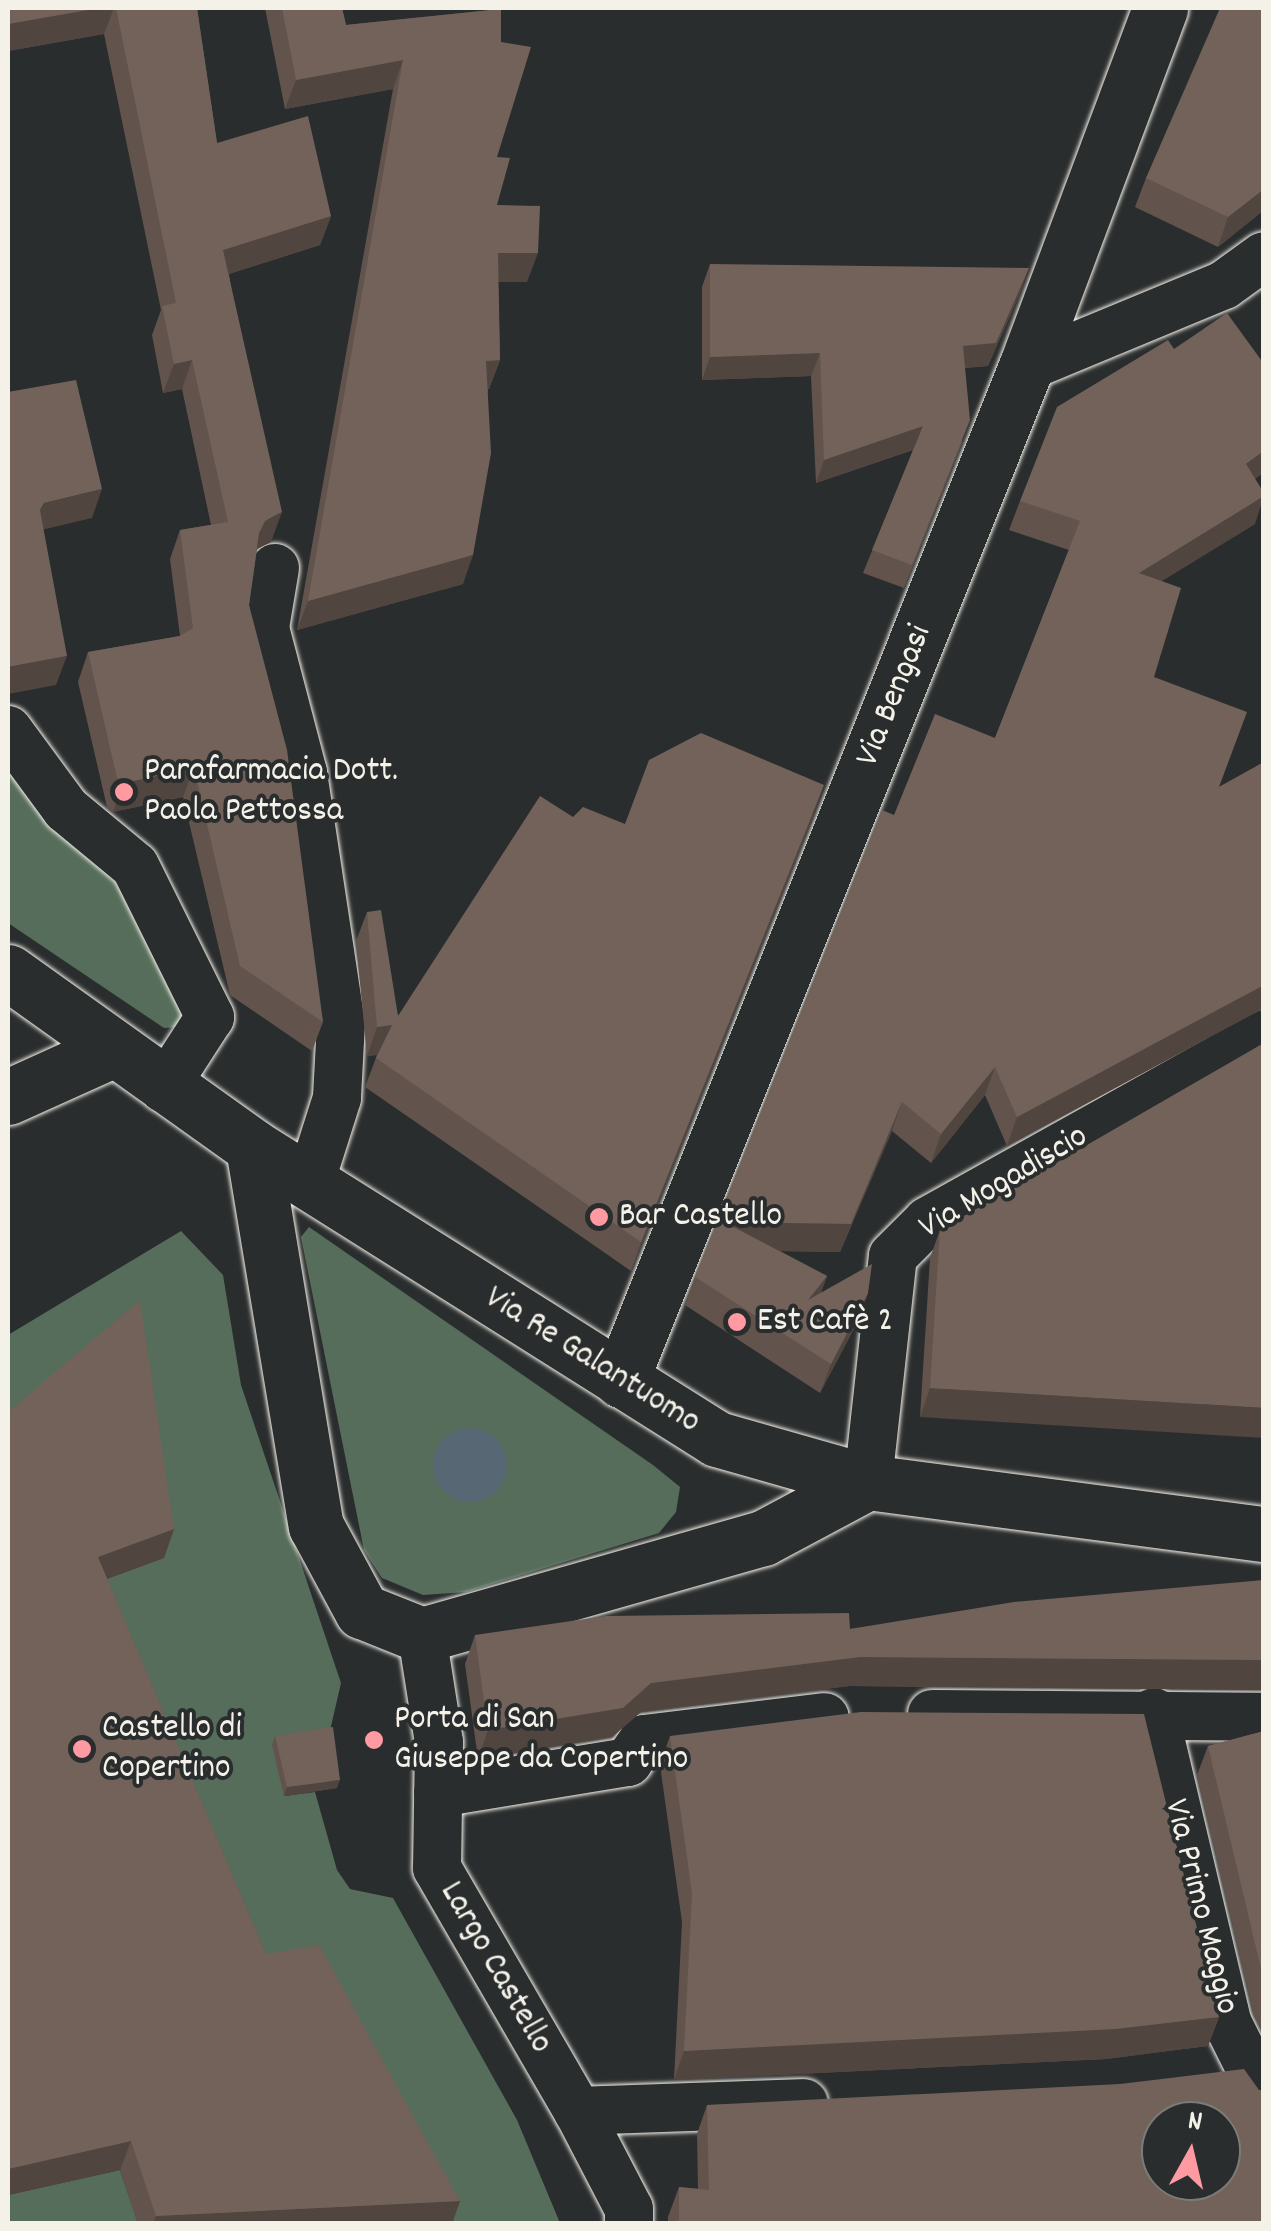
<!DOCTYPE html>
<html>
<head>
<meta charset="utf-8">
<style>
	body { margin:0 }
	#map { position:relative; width:1271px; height:2231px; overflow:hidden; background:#2a2d2e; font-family:Dekko,sans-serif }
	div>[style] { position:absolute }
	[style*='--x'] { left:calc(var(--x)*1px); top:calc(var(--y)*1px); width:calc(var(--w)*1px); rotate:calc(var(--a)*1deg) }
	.green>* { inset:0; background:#556d5a }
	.water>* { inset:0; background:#576874 }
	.round { border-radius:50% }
	.roads { filter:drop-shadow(0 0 2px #f4f1e8) drop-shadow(0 0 2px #f4f1e8) }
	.street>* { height:48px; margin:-24px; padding:0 24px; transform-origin:24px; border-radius:24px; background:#2a2d2e }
	.secondary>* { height:55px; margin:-27.5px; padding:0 27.5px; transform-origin:27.5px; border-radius:27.5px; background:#2a2d2e }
	.wall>* { inset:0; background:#62544d }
	.shaded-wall>* { inset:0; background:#50453f }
	.building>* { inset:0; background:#72625a }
	.dots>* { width:28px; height:28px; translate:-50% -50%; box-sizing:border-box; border:5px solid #2a2d2e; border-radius:50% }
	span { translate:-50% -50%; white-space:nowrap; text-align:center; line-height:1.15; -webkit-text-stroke:8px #2a2d2e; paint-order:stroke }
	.street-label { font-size:35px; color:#f4f1e8 }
	.poi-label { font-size:35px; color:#f4f1e8 }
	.left { translate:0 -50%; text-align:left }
	.frame { position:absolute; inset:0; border:10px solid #f4f1e8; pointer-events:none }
	.north { position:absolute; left:1141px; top:2101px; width:100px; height:100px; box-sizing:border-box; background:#2a2d2e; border:2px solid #7b7b78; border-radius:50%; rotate:8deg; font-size:28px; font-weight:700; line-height:40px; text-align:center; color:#f4f1e8 }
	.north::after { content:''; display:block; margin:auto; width:35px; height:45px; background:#ff9aa2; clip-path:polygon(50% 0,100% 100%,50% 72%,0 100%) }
</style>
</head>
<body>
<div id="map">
	<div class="green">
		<div style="clip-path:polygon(8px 767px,125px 893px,193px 992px,179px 1027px,164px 1028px,8px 923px)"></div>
		<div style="clip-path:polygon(309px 1227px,653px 1465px,680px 1487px,676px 1512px,659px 1533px,466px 1592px,423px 1595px,382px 1578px,364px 1550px,301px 1237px)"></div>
		<div style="clip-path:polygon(181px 1231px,223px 1275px,241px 1385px,341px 1683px,329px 1735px,285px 1796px,315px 1792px,337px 1870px,350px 1889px,393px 1898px,517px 2120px,560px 2223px,445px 2223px,256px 1983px,8px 1432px,8px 1335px)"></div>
		<div style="clip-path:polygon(120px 2170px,138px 2223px,8px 2223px,8px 2195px)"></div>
	</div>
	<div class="water">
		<div class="round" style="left:433px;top:1428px;width:74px;height:74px"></div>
	</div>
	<div class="roads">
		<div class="street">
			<div style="--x:1026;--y:367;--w:214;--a:-22.5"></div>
			<div style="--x:1224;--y:285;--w:49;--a:-35.9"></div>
			<div style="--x:275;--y:568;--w:61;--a:99.5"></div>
			<div style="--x:265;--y:628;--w:150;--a:75.3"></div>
			<div style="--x:303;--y:773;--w:253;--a:81.4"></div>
			<div style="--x:341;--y:1023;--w:75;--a:93.1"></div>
			<div style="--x:337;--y:1098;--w:89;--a:107.6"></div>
			<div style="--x:8;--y:730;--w:98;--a:53.7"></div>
			<div style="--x:66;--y:809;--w:89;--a:39.6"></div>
			<div style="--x:135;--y:866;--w:169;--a:63.6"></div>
			<div style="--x:210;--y:1017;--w:85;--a:122.9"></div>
			<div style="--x:868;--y:1482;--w:227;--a:-83.7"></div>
			<div style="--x:893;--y:1256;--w:49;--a:-45"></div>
			<div style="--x:928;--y:1221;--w:385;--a:-29.1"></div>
			<div style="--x:422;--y:1635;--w:108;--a:81"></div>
			<div style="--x:439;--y:1742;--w:126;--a:90.9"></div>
			<div style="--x:437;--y:1868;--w:281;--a:59.9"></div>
			<div style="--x:578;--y:2111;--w:110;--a:62.5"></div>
			<div style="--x:629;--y:2209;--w:15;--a:90"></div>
			<div style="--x:1154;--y:1712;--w:321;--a:76.7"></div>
			<div style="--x:1228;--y:2024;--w:80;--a:63.4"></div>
			<div style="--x:932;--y:1714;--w:332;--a:0.5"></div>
			<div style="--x:438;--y:1793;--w:193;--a:-9.3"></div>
			<div style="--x:628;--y:1762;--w:28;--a:-55"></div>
			<div style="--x:644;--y:1739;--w:182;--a:-6.9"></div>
			<div style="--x:578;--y:2111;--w:226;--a:-2"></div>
		</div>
		<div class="secondary">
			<div style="--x:8;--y:972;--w:301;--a:35.5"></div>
			<div style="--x:253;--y:1147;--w:548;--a:32.18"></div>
			<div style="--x:717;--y:1439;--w:157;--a:15.9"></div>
			<div style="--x:868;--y:1482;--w:399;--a:7.5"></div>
			<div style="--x:8;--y:1097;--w:112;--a:-24.3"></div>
			<div style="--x:253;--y:1147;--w:384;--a:80.6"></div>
			<div style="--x:316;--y:1526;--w:97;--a:61.6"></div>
			<div style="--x:362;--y:1611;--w:65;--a:21.8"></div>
			<div style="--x:422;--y:1635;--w:355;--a:-15.9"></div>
			<div style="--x:763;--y:1538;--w:119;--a:-28.1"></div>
			<div style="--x:621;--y:1380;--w:1091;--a:-68.21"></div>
			<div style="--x:1026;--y:367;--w:383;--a:-69.5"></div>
		</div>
	</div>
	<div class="wall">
		<div style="clip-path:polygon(8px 8px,197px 8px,217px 143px,331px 216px,320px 245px,229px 274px,271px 542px,257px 549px,249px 605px,323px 1022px,312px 1051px,230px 995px,183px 797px,113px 812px,107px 807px,78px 682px,88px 652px,180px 636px,170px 559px,180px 530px,211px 525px,182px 389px,163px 393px,152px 335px,161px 310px,104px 34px,8px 51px)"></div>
		<div style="clip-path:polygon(265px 8px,342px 8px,346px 25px,501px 9px,497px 157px,497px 205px,527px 282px,498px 282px,500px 360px,489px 389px,488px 389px,463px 584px,297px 630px,393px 89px,285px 109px)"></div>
		<div style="clip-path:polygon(1264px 8px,1264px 210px,1218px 247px,1135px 207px,1146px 178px)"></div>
		<div style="clip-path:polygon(710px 264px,1021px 291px,988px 366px,965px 368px,962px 443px,904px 588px,863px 573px,913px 450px,816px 483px,811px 376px,702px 380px,702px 287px)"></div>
		<div style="clip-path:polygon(1255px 479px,1255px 524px,1161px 581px,1154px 677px,1219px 787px,1264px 762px,1264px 1008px,1007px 1146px,985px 1095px,931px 1163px,892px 1131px,840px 1252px,780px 1251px,827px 1276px,821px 1292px,868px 1293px,858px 1321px,820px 1393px,685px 1305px,695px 1277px,894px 815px,995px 738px,1069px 550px,1009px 530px,1020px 501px)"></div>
		<div style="clip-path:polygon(814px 814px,631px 1271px,365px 1087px,377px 1055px,367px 1056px,356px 941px,367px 912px,398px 1016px,573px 817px,625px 824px)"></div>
		<div style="clip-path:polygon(1264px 1043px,920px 1417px,930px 1258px,940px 1230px)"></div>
		<div style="clip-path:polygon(8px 1412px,174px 1529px,164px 1558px,107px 1579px,266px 1954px,460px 2201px,452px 2224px,138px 2224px,120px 2170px,8px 2195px)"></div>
		<div style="clip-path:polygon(1264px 1580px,1264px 1690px,849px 1686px,641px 1712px,612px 1737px,478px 1759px,465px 1664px,475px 1635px,850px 1629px)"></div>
		<div style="clip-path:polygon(1264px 1731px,1264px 2034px,1254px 2015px,1197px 1775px,1208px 1746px)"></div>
		<div style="clip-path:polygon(275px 1736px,337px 1788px,284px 1796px,272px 1745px)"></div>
		<div style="clip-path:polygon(670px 1736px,1219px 2017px,1208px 2046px,1106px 2059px,674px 2080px,682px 1922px,660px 1765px)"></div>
		<div style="clip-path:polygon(1259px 2090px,1264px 2224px,668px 2224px,668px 2217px,679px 2187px,698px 2189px,697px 2134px,707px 2105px)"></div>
	</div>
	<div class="shaded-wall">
		<div style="clip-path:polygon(99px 8px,114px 8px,104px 34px,8px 51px,8px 24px)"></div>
		<div style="clip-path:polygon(403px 60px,393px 89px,285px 109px,296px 80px)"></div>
		<div style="clip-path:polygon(1264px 189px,1264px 210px,1218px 247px,1228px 217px)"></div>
		<div style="clip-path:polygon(331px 216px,320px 245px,213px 279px,223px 250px)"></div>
		<div style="clip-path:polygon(498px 253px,538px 253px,527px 282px,487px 282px)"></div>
		<div style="clip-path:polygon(1029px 268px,1021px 291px,988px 366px,954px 368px,963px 346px)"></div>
		<div style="clip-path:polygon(820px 353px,811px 376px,702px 380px,710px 357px)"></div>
		<div style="clip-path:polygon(192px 360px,182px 389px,163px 393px,174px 364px)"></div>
		<div style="clip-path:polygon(500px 360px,489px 389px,476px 390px,486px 361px)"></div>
		<div style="clip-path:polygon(923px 426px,914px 449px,816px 483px,824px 460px)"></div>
		<div style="clip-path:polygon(1264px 451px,1264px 473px,1235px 492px,1246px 464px)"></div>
		<div style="clip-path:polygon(102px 489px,92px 518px,33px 532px,40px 510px,44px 503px)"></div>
		<div style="clip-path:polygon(1264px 496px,1255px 524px,1128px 602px,1139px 573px)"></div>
		<div style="clip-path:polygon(282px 512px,271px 542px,254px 550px,259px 533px,265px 521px)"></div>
		<div style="clip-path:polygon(473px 555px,463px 584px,297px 630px,308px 601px)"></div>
		<div style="clip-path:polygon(67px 656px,56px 685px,8px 694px,8px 667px)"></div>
		<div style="clip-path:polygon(194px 768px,183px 797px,113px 812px,124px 783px)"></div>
		<div style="clip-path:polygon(824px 785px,814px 814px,631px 1271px,641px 1242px)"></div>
		<div style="clip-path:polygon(1264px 985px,1264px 1008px,1007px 1146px,1017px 1117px)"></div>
		<div style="clip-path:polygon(392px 1025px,381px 1054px,367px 1056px,377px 1027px)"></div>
		<div style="clip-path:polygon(995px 1067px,985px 1095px,931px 1163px,941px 1134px)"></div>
		<div style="clip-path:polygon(902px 1102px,892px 1131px,840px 1252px,713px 1250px,724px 1222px)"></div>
		<div style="clip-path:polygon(827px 1276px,817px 1304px,808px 1300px)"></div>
		<div style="clip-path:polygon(868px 1293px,858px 1321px,820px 1393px,831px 1364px)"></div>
		<div style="clip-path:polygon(930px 1388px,1264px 1408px,1264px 1438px,920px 1417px)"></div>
		<div style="clip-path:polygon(174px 1529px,164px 1558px,88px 1586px,98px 1557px)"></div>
		<div style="clip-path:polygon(860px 1657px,1264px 1660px,1264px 1690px,849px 1686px,641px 1712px,612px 1737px,478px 1759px,488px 1730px,651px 1683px)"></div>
		<div style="clip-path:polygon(340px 1780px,337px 1788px,284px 1796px,287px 1787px)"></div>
		<div style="clip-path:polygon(1219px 2017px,1208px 2046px,1106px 2059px,674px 2080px,684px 2051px)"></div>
		<div style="clip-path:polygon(131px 2141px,120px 2170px,8px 2195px,8px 2169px)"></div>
		<div style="clip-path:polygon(460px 2201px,452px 2224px,153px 2224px,156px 2216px)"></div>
	</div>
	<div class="building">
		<div style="clip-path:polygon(8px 8px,99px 8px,8px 24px)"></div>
		<div style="clip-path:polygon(116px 8px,197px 8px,217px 143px,308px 116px,331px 216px,223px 250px,282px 512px,265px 521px,259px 533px,249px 605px,287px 750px,323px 1022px,240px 966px,194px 768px,124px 783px,117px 778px,88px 652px,180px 636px,193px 628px,180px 530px,228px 522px,192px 360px,174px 364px,162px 306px,176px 303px)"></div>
		<div style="clip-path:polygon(282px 8px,342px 8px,346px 25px,501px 9px,501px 42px,531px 47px,497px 157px,510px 158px,497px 205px,540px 206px,538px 253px,498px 253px,500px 360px,486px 361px,491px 453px,473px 555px,308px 601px,403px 60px,296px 80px)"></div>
		<div style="clip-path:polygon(1220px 8px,1264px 8px,1264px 189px,1228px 217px,1146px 178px)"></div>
		<div style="clip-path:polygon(710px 264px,1029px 268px,996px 343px,963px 346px,970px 420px,912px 565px,872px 550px,923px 426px,824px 460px,820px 353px,710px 357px)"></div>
		<div style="clip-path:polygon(1227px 313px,1264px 364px,1264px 451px,1246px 464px,1264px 493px,1264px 496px,1139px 573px,1181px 588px,1154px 677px,1247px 712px,1219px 787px,1264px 762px,1264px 985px,1017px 1117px,995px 1067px,941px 1134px,902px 1102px,851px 1224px,724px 1222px,827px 1276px,808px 1300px,872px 1264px,868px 1293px,831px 1364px,695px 1277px,882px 810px,894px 815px,935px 714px,995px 738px,1080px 521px,1020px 501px,1057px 407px,1168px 340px,1174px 349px)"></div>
		<div style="clip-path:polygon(76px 380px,102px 489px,44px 503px,40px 510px,67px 656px,8px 667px,8px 392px)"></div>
		<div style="clip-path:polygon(701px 733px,824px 785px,641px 1242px,376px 1058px,392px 1025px,377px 1027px,367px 912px,381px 910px,398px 1016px,540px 796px,573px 817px,583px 807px,625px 824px,649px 760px)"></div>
		<div style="clip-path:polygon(1264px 1043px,1264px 1408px,930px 1388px,940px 1230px)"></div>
		<div style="clip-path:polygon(140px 1300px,174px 1529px,98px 1557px,266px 1954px,319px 1945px,460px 2201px,156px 2216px,131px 2141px,8px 2169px,8px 1412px)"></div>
		<div style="clip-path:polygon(1264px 1580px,1264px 1660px,860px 1657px,651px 1683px,623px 1708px,488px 1730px,475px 1635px,606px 1616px,849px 1613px,850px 1629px,1014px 1602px)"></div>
		<div style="clip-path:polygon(861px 1712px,1144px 1714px,1219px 2017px,1116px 2029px,684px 2051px,692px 1893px,670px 1736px)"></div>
		<div style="clip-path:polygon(333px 1727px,340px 1780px,287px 1787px,275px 1736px)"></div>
		<div style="clip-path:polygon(1264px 1731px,1264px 1981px,1208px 1746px)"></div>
		<div style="clip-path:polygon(evenodd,1244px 2069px,1259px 2090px,1264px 2090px,1264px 2224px,679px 2224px,679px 2187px,709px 2190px,707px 2105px,1120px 2084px,1244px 2069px,1161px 2121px,1221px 2121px,1221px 2181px,1161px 2181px,1161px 2121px)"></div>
	</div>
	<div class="dots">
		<div style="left:124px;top:792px;background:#ff9aa2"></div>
		<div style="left:599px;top:1217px;background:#ff9aa2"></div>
		<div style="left:737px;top:1322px;background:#ff9aa2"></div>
		<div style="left:374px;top:1740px;background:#ff9aa2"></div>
		<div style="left:82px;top:1749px;background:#ff9aa2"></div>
	</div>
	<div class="street-label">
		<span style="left:895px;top:696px;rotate:-68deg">Via Bengasi</span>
		<span style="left:1004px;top:1183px;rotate:-31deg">Via Mogadiscio</span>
		<span style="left:592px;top:1361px;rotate:32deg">Via Re Galantuomo</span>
		<span style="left:1200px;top:1907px;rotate:76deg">Via Primo Maggio</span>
		<span style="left:495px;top:1968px;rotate:60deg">Largo Castello</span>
	</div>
	<div class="poi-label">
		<span class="left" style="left:144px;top:792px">Parafarmacia Dott.<br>Paola Pettossa</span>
		<span class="left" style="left:619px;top:1217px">Bar Castello</span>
		<span class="left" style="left:757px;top:1322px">Est Cafè 2</span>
		<span class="left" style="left:394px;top:1740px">Porta di San<br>Giuseppe da Copertino</span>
		<span class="left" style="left:102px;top:1749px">Castello di<br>Copertino</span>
	</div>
	<div class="frame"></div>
	<div class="north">N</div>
</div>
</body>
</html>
